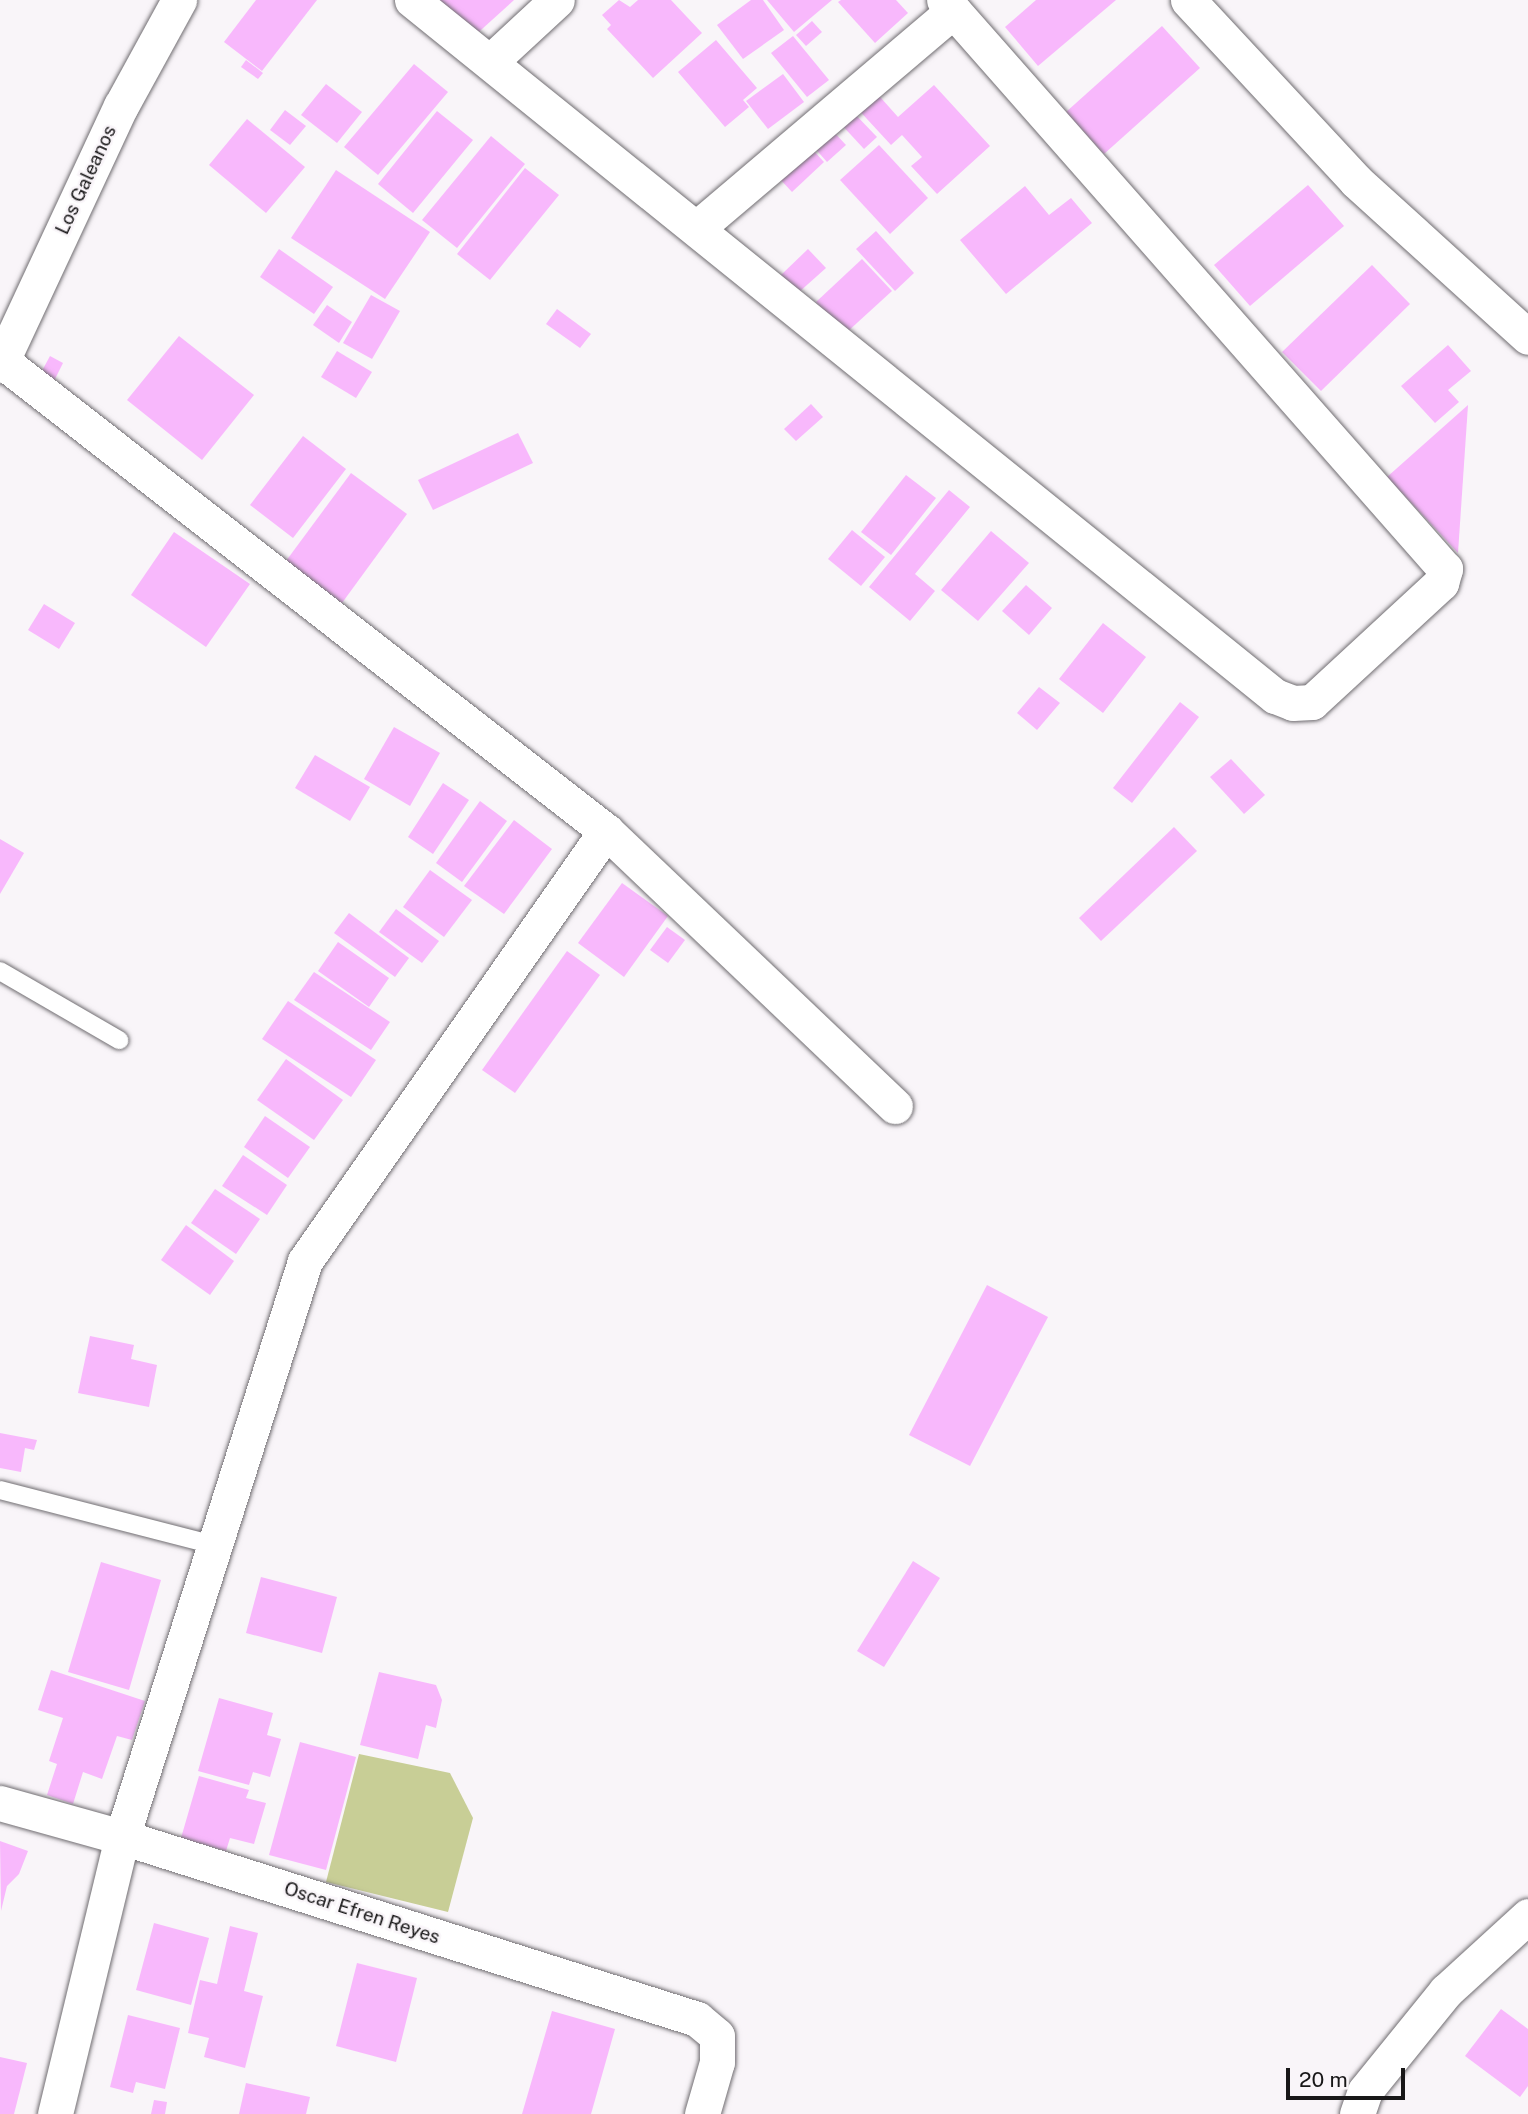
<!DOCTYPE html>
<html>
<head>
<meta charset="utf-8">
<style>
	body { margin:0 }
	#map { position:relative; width:1528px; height:2114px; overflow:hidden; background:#f9f5f9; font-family:"Public Sans",sans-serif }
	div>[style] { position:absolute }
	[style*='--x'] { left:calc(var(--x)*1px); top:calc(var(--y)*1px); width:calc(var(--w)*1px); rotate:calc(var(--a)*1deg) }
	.green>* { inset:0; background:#c8ce96 }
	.building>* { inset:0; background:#f8b8fc }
	.roads { filter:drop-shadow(0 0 2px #706d71) drop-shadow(0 0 2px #706d71) }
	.service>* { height:18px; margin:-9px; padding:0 9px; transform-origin:9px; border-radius:9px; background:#fff }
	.minor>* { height:35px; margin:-17.5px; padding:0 17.5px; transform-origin:17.5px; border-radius:17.5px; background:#fff }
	span { translate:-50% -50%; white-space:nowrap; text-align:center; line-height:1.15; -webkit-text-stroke:5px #f9f5f9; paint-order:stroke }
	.street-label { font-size:19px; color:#181718 }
	.scale { position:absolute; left:1286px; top:2068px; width:119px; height:32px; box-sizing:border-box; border:4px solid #181718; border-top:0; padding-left:9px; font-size:21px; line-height:24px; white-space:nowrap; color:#181718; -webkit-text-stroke:5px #f9f5f9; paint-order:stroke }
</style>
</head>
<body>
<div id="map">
	<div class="green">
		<div style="clip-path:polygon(359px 1754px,450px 1773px,473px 1818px,448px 1912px,326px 1882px)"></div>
	</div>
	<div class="building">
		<div style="clip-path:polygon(256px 0,317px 0,262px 71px,224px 42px)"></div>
		<div style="clip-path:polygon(435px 0,514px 0,471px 39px)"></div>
		<div style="clip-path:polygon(619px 0,630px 7px,638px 0,671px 0,702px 33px,653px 78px,607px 29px,611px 25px,602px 15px)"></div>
		<div style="clip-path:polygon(751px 0,763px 0,784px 30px,743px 59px,717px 25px)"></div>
		<div style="clip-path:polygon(767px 0,832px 0,794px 32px)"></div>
		<div style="clip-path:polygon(841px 0,896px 0,908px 13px,875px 43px,838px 2px)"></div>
		<div style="clip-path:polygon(1036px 0,1116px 0,1038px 66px,1005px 27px)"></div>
		<div style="clip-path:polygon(812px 21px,822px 32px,806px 46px,796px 35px)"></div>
		<div style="clip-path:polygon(1162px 26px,1200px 68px,1104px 154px,1066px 112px)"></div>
		<div style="clip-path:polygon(793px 36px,829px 80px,807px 97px,771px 53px)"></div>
		<div style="clip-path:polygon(716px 40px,757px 88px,743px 100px,749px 107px,725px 127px,678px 72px)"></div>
		<div style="clip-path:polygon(246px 60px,263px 73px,258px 79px,241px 67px)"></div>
		<div style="clip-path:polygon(414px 64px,448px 92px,378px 175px,344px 147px)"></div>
		<div style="clip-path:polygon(783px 74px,804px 102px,768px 129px,746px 101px)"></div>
		<div style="clip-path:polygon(326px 84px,362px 112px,337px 143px,301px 115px)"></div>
		<div style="clip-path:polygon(934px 85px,990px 146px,937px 194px,911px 166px,922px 157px,902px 135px,891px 145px,855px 106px,873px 89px,898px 117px)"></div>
		<div style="clip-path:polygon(285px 110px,306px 126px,290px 145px,270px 130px)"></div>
		<div style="clip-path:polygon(437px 111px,473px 140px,413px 213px,378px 184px)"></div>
		<div style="clip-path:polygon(852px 111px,877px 137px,864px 149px,839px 122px)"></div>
		<div style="clip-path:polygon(247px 119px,305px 167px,266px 213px,209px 165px)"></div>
		<div style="clip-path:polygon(830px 128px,846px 145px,827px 162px,812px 145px)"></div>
		<div style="clip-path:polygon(491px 136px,525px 164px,457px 248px,422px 220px)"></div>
		<div style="clip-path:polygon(879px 145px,928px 198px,890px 234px,840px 180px)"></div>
		<div style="clip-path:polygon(812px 149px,824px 162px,792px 192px,779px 178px)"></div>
		<div style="clip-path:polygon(525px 168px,559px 195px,490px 280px,457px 254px)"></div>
		<div style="clip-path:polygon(336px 170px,430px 232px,385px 299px,291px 238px)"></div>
		<div style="clip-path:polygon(1308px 185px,1344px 226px,1250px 306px,1214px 265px)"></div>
		<div style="clip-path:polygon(1025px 186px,1049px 215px,1071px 198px,1092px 223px,1006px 294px,960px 240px)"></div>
		<div style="clip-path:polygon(876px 231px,914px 273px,895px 291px,856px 249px)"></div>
		<div style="clip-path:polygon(279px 249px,333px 287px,314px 314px,260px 277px)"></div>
		<div style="clip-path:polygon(808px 249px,826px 268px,798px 293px,781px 275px)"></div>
		<div style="clip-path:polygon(862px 259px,892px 291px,846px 333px,816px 302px)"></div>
		<div style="clip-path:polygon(1372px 265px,1410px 304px,1321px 391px,1282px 352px)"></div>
		<div style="clip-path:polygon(371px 295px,400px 311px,372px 359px,343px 343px)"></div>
		<div style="clip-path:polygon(327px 305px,352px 322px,339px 343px,313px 325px)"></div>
		<div style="clip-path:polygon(557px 309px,591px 334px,580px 348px,546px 324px)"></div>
		<div style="clip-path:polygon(179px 336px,254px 395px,202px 460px,127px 400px)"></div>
		<div style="clip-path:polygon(1448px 345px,1471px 371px,1448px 390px,1459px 402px,1435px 423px,1401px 386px)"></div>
		<div style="clip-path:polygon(337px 351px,372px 372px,356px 398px,321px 377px)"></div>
		<div style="clip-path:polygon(50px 356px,63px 363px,50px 389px,36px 382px)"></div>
		<div style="clip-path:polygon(811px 404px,823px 417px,796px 441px,784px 429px)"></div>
		<div style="clip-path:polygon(1468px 405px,1458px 553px,1387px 477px)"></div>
		<div style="clip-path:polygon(518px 433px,533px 463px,433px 510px,418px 480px)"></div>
		<div style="clip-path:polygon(303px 436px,346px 469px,293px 538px,250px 505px)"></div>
		<div style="clip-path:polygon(351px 473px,407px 514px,342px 603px,286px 561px)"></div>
		<div style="clip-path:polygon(906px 475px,936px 498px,891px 555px,861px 532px)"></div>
		<div style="clip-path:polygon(949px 490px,970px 507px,915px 574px,935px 591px,910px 621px,869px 587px)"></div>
		<div style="clip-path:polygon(852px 530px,885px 557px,861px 586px,828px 559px)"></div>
		<div style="clip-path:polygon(991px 531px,1029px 563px,978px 621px,941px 590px)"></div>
		<div style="clip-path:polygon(174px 532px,250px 584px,206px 647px,131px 595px)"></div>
		<div style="clip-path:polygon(1026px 585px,1052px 608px,1029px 635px,1002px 611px)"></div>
		<div style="clip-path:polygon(44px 604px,75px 623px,59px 649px,28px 630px)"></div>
		<div style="clip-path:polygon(1103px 623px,1146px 657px,1103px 713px,1059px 679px)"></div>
		<div style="clip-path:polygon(1039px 687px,1060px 703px,1037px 730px,1017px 713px)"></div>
		<div style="clip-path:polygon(1180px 702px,1199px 717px,1132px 803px,1113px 788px)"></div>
		<div style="clip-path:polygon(394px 727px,440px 753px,410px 806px,364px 779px)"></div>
		<div style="clip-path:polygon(315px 755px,370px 787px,350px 821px,295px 788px)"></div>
		<div style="clip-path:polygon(1231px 759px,1265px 795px,1244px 814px,1210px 777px)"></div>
		<div style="clip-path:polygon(443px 783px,469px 800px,433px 854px,408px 837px)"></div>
		<div style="clip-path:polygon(480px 801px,507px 821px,462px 882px,436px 863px)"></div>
		<div style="clip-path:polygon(514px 820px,552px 849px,504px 914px,464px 886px)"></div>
		<div style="clip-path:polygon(1174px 827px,1197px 851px,1101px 941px,1079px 918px)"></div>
		<div style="clip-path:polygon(0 839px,24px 853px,0 894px)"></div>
		<div style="clip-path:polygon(430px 870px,472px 900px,444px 937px,403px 907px)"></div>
		<div style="clip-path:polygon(622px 883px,668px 916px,624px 977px,578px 943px)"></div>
		<div style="clip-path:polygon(396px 909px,439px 941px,422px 963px,379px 932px)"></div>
		<div style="clip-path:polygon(349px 913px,409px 958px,395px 977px,334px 933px)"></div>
		<div style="clip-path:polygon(667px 927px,685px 940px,668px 963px,650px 950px)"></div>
		<div style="clip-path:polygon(338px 942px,389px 978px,369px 1007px,318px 971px)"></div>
		<div style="clip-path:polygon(567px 951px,600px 975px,515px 1093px,482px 1070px)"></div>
		<div style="clip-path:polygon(314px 972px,390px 1022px,371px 1050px,294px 1000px)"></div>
		<div style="clip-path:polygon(288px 1001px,376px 1060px,351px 1097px,262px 1039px)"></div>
		<div style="clip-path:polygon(286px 1059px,343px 1100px,314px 1140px,257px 1100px)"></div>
		<div style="clip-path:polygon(265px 1116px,310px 1147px,288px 1178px,244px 1147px)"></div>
		<div style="clip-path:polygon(243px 1155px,287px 1185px,267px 1215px,222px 1186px)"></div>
		<div style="clip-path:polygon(215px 1189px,260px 1219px,236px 1254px,191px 1223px)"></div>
		<div style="clip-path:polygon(186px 1225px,234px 1261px,210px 1295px,161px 1260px)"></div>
		<div style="clip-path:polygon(987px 1285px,1048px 1317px,970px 1466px,909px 1435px)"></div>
		<div style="clip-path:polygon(90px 1336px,134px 1345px,131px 1359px,157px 1365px,149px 1407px,78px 1393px)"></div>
		<div style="clip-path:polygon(0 1433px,37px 1440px,34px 1450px,25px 1448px,21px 1472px,0 1468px)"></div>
		<div style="clip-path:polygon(913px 1561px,940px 1578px,884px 1667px,857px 1651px)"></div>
		<div style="clip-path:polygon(101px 1562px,161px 1580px,129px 1690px,68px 1672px)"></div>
		<div style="clip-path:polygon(261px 1577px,337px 1597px,322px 1653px,246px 1633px)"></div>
		<div style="clip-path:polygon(51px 1670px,145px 1701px,132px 1740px,117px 1736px,102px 1779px,83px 1772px,73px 1804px,47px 1795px,57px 1764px,49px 1761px,63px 1718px,38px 1710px)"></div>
		<div style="clip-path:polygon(379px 1672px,436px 1685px,442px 1700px,436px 1728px,426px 1725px,418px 1759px,360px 1745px)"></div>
		<div style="clip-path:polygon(219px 1698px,273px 1713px,267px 1735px,281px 1739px,270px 1777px,253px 1772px,249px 1785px,198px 1771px)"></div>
		<div style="clip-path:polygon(300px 1742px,356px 1757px,326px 1870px,269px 1855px)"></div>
		<div style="clip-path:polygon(199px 1776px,249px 1790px,246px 1798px,266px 1803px,254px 1844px,230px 1838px,226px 1851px,181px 1838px)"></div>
		<div style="clip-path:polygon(0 1841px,28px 1851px,19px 1874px,7px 1886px,1px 1911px)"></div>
		<div style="clip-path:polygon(154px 1923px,209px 1938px,191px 2005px,136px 1990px)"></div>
		<div style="clip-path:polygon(230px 1926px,258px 1933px,244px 1991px,263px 1996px,245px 2068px,204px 2057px,209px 2038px,188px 2033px,200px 1980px,217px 1984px)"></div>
		<div style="clip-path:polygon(357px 1963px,417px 1978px,396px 2062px,336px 2046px)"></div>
		<div style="clip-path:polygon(1501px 2009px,1528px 2029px,1528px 2086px,1520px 2097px,1465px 2056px)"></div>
		<div style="clip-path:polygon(552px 2011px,615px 2029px,591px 2114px,522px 2114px)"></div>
		<div style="clip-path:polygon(128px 2015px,180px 2028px,165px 2089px,136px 2082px,133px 2093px,110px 2087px)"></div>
		<div style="clip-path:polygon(0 2057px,27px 2063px,14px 2114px,0 2114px)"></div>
		<div style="clip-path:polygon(246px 2083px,310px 2097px,306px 2114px,239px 2114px)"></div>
		<div style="clip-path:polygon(154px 2100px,167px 2102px,165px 2114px,151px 2114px)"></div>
	</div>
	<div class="roads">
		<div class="service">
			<div style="--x:0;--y:971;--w:138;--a:30.1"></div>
			<div style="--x:0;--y:1490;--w:221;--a:14.4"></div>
		</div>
		<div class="minor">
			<div style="--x:412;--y:0;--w:1109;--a:38.89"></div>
			<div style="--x:1275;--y:696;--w:19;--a:21"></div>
			<div style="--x:1293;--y:703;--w:19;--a:-3"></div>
			<div style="--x:1312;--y:702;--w:176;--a:-42.7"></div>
			<div style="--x:1441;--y:583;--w:15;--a:-74"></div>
			<div style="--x:1445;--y:569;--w:758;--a:-131.36"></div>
			<div style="--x:1188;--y:0;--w:247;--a:47.1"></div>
			<div style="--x:1356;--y:181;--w:232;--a:42.2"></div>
			<div style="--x:490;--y:62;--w:91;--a:-42.8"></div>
			<div style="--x:697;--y:228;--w:336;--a:-40.3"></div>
			<div style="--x:2;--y:361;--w:765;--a:37.89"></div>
			<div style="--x:606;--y:831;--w:399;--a:43.6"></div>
			<div style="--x:0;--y:365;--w:286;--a:-65"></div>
			<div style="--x:121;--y:106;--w:121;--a:-61.3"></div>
			<div style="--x:0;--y:1803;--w:127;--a:15.6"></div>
			<div style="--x:122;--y:1837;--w:603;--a:17.56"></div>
			<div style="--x:697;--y:2019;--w:26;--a:40"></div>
			<div style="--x:717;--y:2036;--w:26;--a:90"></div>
			<div style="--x:717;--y:2062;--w:54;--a:106.1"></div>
			<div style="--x:55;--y:2114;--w:285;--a:-76.4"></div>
			<div style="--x:122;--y:1837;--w:604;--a:-72.37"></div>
			<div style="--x:305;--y:1261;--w:525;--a:-55.01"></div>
			<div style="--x:1357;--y:2114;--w:24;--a:-71"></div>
			<div style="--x:1365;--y:2091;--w:129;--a:-51"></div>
			<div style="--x:1446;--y:1991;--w:111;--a:-42.4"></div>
		</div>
	</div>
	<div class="street-label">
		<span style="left:86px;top:180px;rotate:-65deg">Los Galeanos</span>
		<span style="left:362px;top:1913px;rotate:18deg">Oscar Efren Reyes</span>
	</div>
	<div class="scale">20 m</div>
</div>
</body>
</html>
